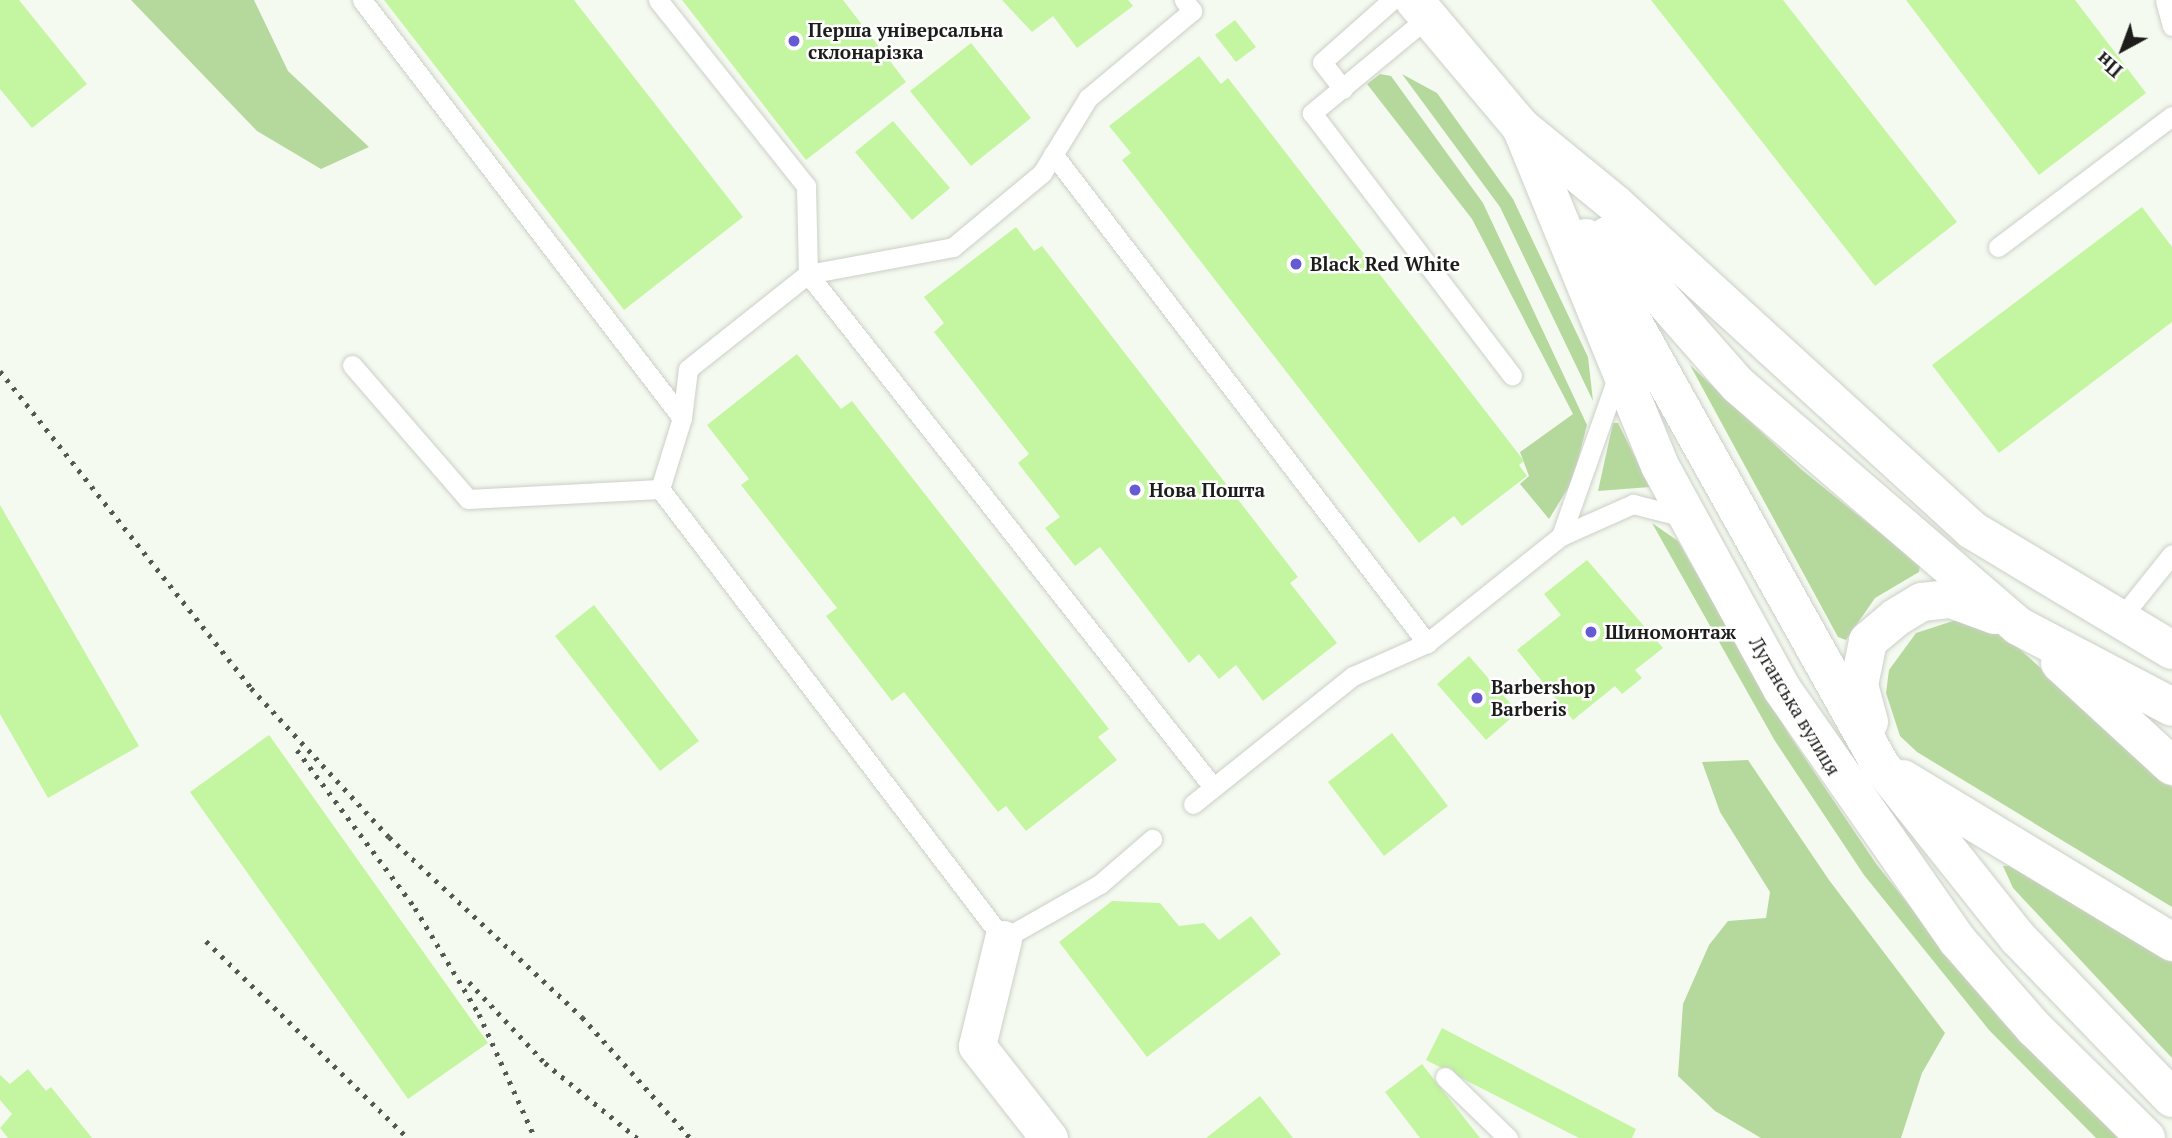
<!DOCTYPE html>
<html>
<head>
<meta charset="utf-8">
<style>
	body { margin:0 }
	#map { position:relative; width:2172px; height:1138px; overflow:hidden; background:#f5faf1; font-family:"PT Serif",serif }
	div>[style] { position:absolute }
	[style*='--x'] { left:calc(var(--x)*1px); top:calc(var(--y)*1px); width:calc(var(--w)*1px); rotate:calc(var(--a)*1deg) }
	.green>* { inset:0; background:#b5d89c }
	.building>* { inset:0; background:#c4f5a0 }
	.roads { filter:drop-shadow(0 0 2px #cbd0c7) drop-shadow(0 0 2px #cbd0c7) }
	.service>* { height:19px; margin:-9.5px; padding:0 9.5px; transform-origin:9.5px; border-radius:9.5px; background:#fff }
	.minor>* { height:37px; margin:-18.5px; padding:0 18.5px; transform-origin:18.5px; border-radius:18.5px; background:#fff }
	.secondary>* { height:38px; margin:-19px; padding:0 19px; transform-origin:19px; border-radius:19px; background:#fff }
	.rail>* { height:5px; margin-top:-2.5px; transform-origin:0; background:repeating-linear-gradient(90deg,#555752 0 3.5px,transparent 0 10.5px) }
	.dots>* { width:19px; height:19px; translate:-50% -50%; box-sizing:border-box; border:4px solid #fff; border-radius:50% }
	span { translate:-50% -50%; white-space:nowrap; text-align:center; line-height:1.15; -webkit-text-stroke:5px #fff; paint-order:stroke }
	.poi-label { font-size:19px; color:#1d1e1b; font-weight:700 }
	.left { translate:0 -50%; text-align:left }
	.street-label { font-size:19px; color:#1d1e1b }
	.north { position:absolute; left:2088px; top:14px; width:70px; height:70px; -webkit-text-stroke:5px #fff; paint-order:stroke; rotate:221deg; font-size:19px; font-weight:700; line-height:28px; text-align:center; color:#1d1e1b }
	.north::after { content:''; display:block; margin:auto; width:24px; height:32px; background:#1d1e1b; clip-path:polygon(50% 0,100% 100%,50% 72%,0 100%) }
</style>
</head>
<body>
<div id="map">
	<div class="green">
		<div style="clip-path:polygon(131px 0,254px 0,288px 71px,369px 147px,321px 169px,257px 131px)"></div>
		<div style="clip-path:polygon(1380px 74px,1391px 76px,1483px 203px,1587px 425px,1573px 480px,1549px 519px,1520px 484px,1529px 476px,1520px 452px,1573px 414px,1472px 219px,1367px 84px)"></div>
		<div style="clip-path:polygon(1402px 74px,1437px 93px,1513px 199px,1588px 357px,1593px 401px,1500px 207px)"></div>
		<div style="clip-path:polygon(1690px 365px,1802px 470px,1920px 565px,1919px 572px,1875px 598px,1846px 640px,1838px 637px)"></div>
		<div style="clip-path:polygon(1613px 423px,1618px 423px,1650px 487px,1598px 491px)"></div>
		<div style="clip-path:polygon(1652px 523px,1678px 541px,1788px 733px,1877px 865px,2001px 1020px,2118px 1138px,2096px 1138px,1989px 1030px,1864px 875px,1775px 741px)"></div>
		<div style="clip-path:polygon(1959px 619px,2002px 633px,2172px 787px,2172px 907px,1917px 752px,1900px 736px,1886px 693px,1889px 670px,1916px 633px)"></div>
		<div style="clip-path:polygon(1748px 760px,1829px 880px,1945px 1033px,1922px 1073px,1901px 1138px,1761px 1138px,1715px 1111px,1678px 1076px,1683px 1004px,1709px 945px,1728px 921px,1766px 918px,1770px 892px,1720px 812px,1702px 762px)"></div>
		<div style="clip-path:polygon(2003px 866px,2015px 866px,2172px 962px,2172px 1058px,2013px 888px)"></div>
	</div>
	<div class="building">
		<div style="clip-path:polygon(0 0,19px 0,87px 84px,32px 128px,0 89px)"></div>
		<div style="clip-path:polygon(384px 0,574px 0,743px 217px,624px 310px)"></div>
		<div style="clip-path:polygon(682px 0,843px 0,906px 82px,806px 160px)"></div>
		<div style="clip-path:polygon(1002px 0,1128px 0,1133px 6px,1077px 48px,1053px 16px,1032px 32px)"></div>
		<div style="clip-path:polygon(1651px 0,1783px 0,1957px 222px,1875px 286px)"></div>
		<div style="clip-path:polygon(1906px 0,2075px 0,2146px 93px,2039px 175px)"></div>
		<div style="clip-path:polygon(1235px 20px,1256px 47px,1236px 62px,1215px 35px)"></div>
		<div style="clip-path:polygon(971px 43px,1031px 118px,971px 166px,910px 91px)"></div>
		<div style="clip-path:polygon(1199px 56px,1221px 84px,1228px 78px,1524px 461px,1519px 465px,1527px 476px,1462px 526px,1454px 516px,1419px 543px,1122px 160px,1131px 153px,1109px 126px)"></div>
		<div style="clip-path:polygon(893px 121px,950px 188px,912px 220px,855px 152px)"></div>
		<div style="clip-path:polygon(2142px 207px,2172px 247px,2172px 322px,1999px 453px,1932px 365px)"></div>
		<div style="clip-path:polygon(1016px 227px,1034px 251px,1042px 246px,1298px 577px,1290px 583px,1337px 643px,1263px 701px,1236px 665px,1219px 679px,1199px 654px,1189px 663px,1100px 547px,1075px 566px,1045px 528px,1060px 517px,1018px 463px,1029px 454px,934px 332px,944px 323px,924px 297px)"></div>
		<div style="clip-path:polygon(797px 354px,841px 409px,852px 401px,1109px 729px,1098px 737px,1117px 760px,1026px 831px,1006px 806px,998px 812px,904px 692px,892px 701px,826px 616px,837px 608px,741px 485px,749px 479px,707px 425px)"></div>
		<div style="clip-path:polygon(0 505px,139px 746px,48px 798px,0 714px)"></div>
		<div style="clip-path:polygon(1587px 560px,1663px 648px,1635px 670px,1642px 678px,1622px 694px,1615px 686px,1573px 720px,1517px 650px,1561px 615px,1544px 594px)"></div>
		<div style="clip-path:polygon(594px 605px,699px 741px,660px 771px,555px 636px)"></div>
		<div style="clip-path:polygon(1469px 656px,1518px 712px,1486px 740px,1437px 684px)"></div>
		<div style="clip-path:polygon(1392px 733px,1448px 806px,1384px 856px,1328px 782px)"></div>
		<div style="clip-path:polygon(269px 735px,488px 1043px,408px 1099px,190px 792px)"></div>
		<div style="clip-path:polygon(1112px 901px,1160px 903px,1179px 926px,1204px 923px,1219px 940px,1251px 916px,1281px 954px,1147px 1057px,1059px 942px)"></div>
		<div style="clip-path:polygon(1442px 1028px,1636px 1129px,1632px 1138px,1579px 1138px,1426px 1060px)"></div>
		<div style="clip-path:polygon(1422px 1064px,1480px 1138px,1420px 1138px,1385px 1092px)"></div>
		<div style="clip-path:polygon(28px 1069px,46px 1091px,51px 1087px,92px 1138px,8px 1138px,0 1128px,12px 1114px,0 1100px,0 1075px,10px 1084px)"></div>
		<div style="clip-path:polygon(1260px 1096px,1293px 1138px,1206px 1138px)"></div>
	</div>
	<div class="roads">
		<div class="service">
			<div style="--x:362;--y:0;--w:526;--a:52.56"></div>
			<div style="--x:658;--y:0;--w:238;--a:51.5"></div>
			<div style="--x:806;--y:186;--w:88;--a:88.7"></div>
			<div style="--x:808;--y:274;--w:654;--a:51.71"></div>
			<div style="--x:2165;--y:0;--w:27;--a:75"></div>
			<div style="--x:1428;--y:17;--w:151;--a:140.4"></div>
			<div style="--x:1312;--y:113;--w:330;--a:52.7"></div>
			<div style="--x:1343;--y:89;--w:34;--a:-128"></div>
			<div style="--x:1322;--y:62;--w:94;--a:-41.5"></div>
			<div style="--x:1053;--y:154;--w:616;--a:52.59"></div>
			<div style="--x:1998;--y:247;--w:218;--a:-37"></div>
			<div style="--x:352;--y:365;--w:177;--a:49.1"></div>
			<div style="--x:468;--y:499;--w:192;--a:-3"></div>
			<div style="--x:660;--y:489;--w:566;--a:52.68"></div>
			<div style="--x:1003;--y:939;--w:112;--a:-29.6"></div>
			<div style="--x:1100;--y:884;--w:69;--a:-40.9"></div>
			<div style="--x:660;--y:489;--w:74;--a:-72.8"></div>
			<div style="--x:682;--y:418;--w:49;--a:-83"></div>
			<div style="--x:688;--y:369;--w:153;--a:-38.4"></div>
			<div style="--x:808;--y:274;--w:147;--a:-10.5"></div>
			<div style="--x:953;--y:247;--w:116;--a:-39.7"></div>
			<div style="--x:1042;--y:173;--w:88;--a:-58.5"></div>
			<div style="--x:1088;--y:98;--w:136;--a:-39.9"></div>
			<div style="--x:1192;--y:11;--w:14;--a:-126"></div>
			<div style="--x:1561;--y:536;--w:171;--a:-70.5"></div>
			<div style="--x:2120;--y:619;--w:83;--a:-51.3"></div>
			<div style="--x:1193;--y:804;--w:205;--a:-38.7"></div>
			<div style="--x:1353;--y:676;--w:81;--a:-24"></div>
			<div style="--x:1427;--y:643;--w:171;--a:-38.6"></div>
			<div style="--x:1561;--y:536;--w:79;--a:-24"></div>
			<div style="--x:1633;--y:504;--w:57;--a:14.3"></div>
			<div style="--x:1445;--y:1077;--w:88;--a:44.1"></div>
		</div>
		<div class="minor">
			<div style="--x:1003;--y:939;--w:110;--a:103.7"></div>
			<div style="--x:977;--y:1046;--w:117;--a:52"></div>
		</div>
		<div class="secondary">
			<div style="--x:1414;--y:0;--w:166;--a:49.9"></div>
			<div style="--x:1521;--y:127;--w:120;--a:39.3"></div>
			<div style="--x:1614;--y:203;--w:485;--a:42.4"></div>
			<div style="--x:1972;--y:530;--w:233;--a:31"></div>
			<div style="--x:1521;--y:127;--w:366;--a:67.7"></div>
			<div style="--x:1660;--y:466;--w:254;--a:61.3"></div>
			<div style="--x:1782;--y:689;--w:307;--a:55.1"></div>
			<div style="--x:1958;--y:941;--w:116;--a:48.9"></div>
			<div style="--x:2034;--y:1028;--w:157;--a:44.5"></div>
			<div style="--x:1607;--y:236;--w:198;--a:48.7"></div>
			<div style="--x:1738;--y:385;--w:369;--a:40.7"></div>
			<div style="--x:2018;--y:626;--w:174;--a:27.7"></div>
			<div style="--x:1586;--y:238;--w:605;--a:60.81"></div>
			<div style="--x:1881;--y:766;--w:220;--a:51.5"></div>
			<div style="--x:2018;--y:938;--w:222;--a:46.1"></div>
			<div style="--x:2060;--y:663;--w:152;--a:42.6"></div>
			<div style="--x:1869;--y:722;--w:38;--a:-105"></div>
			<div style="--x:1859;--y:685;--w:45;--a:-78.4"></div>
			<div style="--x:1868;--y:641;--w:35;--a:-40"></div>
			<div style="--x:1895;--y:618;--w:31;--a:-31"></div>
			<div style="--x:1922;--y:602;--w:29;--a:-6"></div>
			<div style="--x:1951;--y:599;--w:47;--a:20"></div>
			<div style="--x:1903;--y:779;--w:315;--a:31.2"></div>
		</div>
	</div>
	<div class="rail">
		<div style="--x:0;--y:371;--w:404;--a:51.6"></div>
		<div style="--x:251;--y:688;--w:203;--a:47.2"></div>
		<div style="--x:389;--y:837;--w:264;--a:43"></div>
		<div style="--x:582;--y:1017;--w:162;--a:48.2"></div>
		<div style="--x:297;--y:750;--w:197;--a:53.2"></div>
		<div style="--x:415;--y:908;--w:124;--a:58.9"></div>
		<div style="--x:479;--y:1014;--w:136;--a:65.7"></div>
		<div style="--x:206;--y:941;--w:282;--a:44.3"></div>
		<div style="--x:469;--y:982;--w:111;--a:46.8"></div>
		<div style="--x:545;--y:1063;--w:119;--a:39.2"></div>
	</div>
	<div class="dots">
		<div style="left:794px;top:41px;background:#655ad3"></div>
		<div style="left:1296px;top:264px;background:#655ad3"></div>
		<div style="left:1135px;top:490px;background:#655ad3"></div>
		<div style="left:1591px;top:632px;background:#655ad3"></div>
		<div style="left:1477px;top:698px;background:#655ad3"></div>
	</div>
	<div class="poi-label">
		<span class="left" style="left:808px;top:41px">Перша універсальна<br>склонарізка</span>
		<span class="left" style="left:1310px;top:264px">Black Red White</span>
		<span class="left" style="left:1149px;top:490px">Нова Пошта</span>
		<span class="left" style="left:1605px;top:632px">Шиномонтаж</span>
		<span class="left" style="left:1491px;top:698px">Barbershop<br>Barberis</span>
	</div>
	<div class="street-label">
		<span style="left:1795px;top:706px;rotate:59deg">Луганська вулиця</span>
	</div>
	<div class="north">Пн</div>
</div>
</body>
</html>
